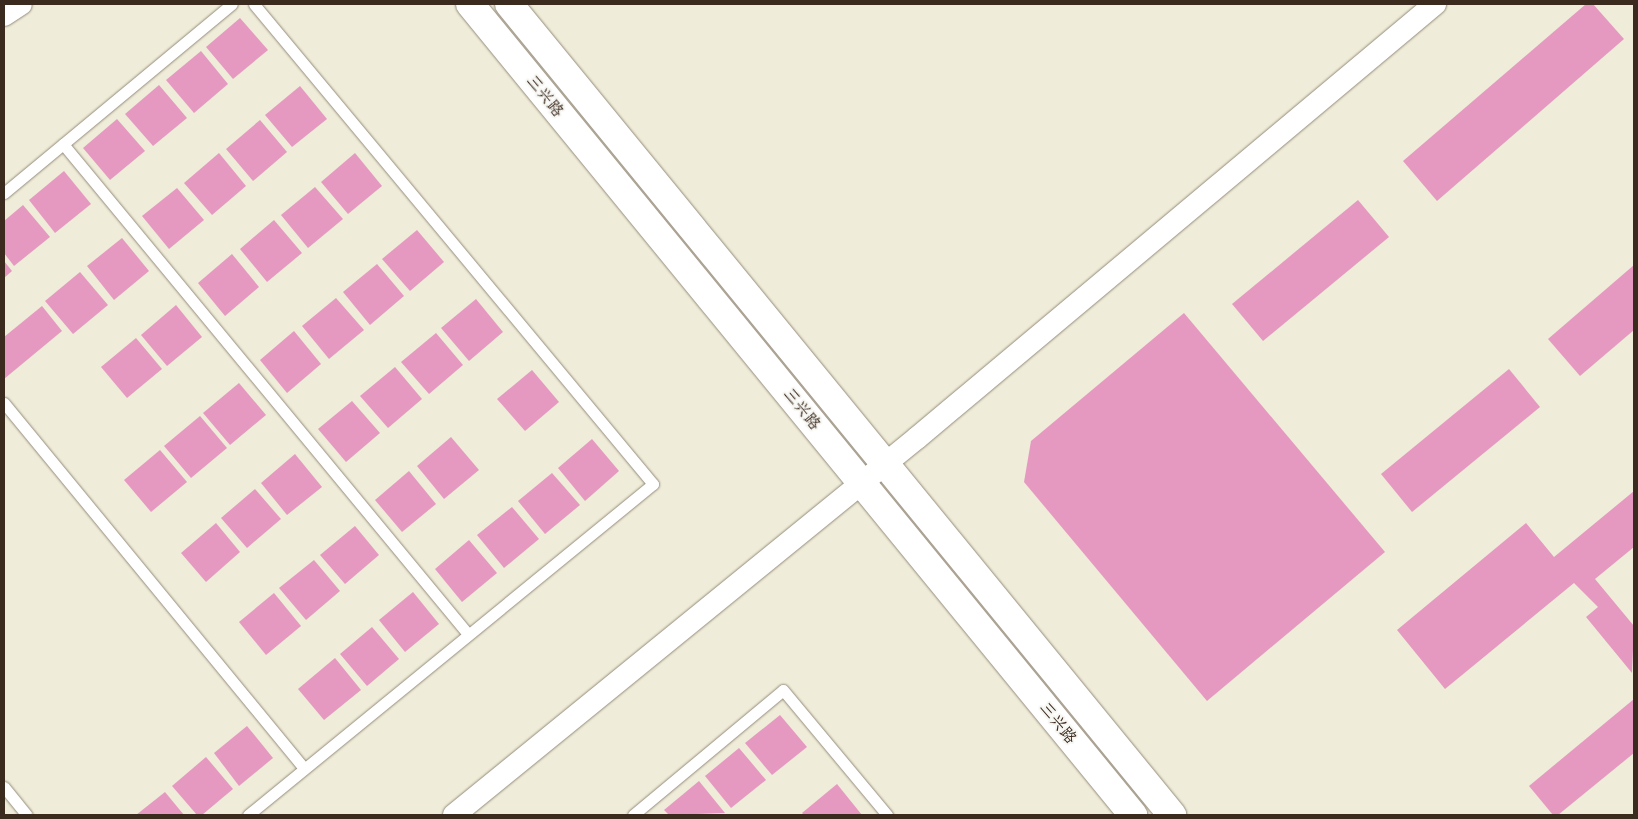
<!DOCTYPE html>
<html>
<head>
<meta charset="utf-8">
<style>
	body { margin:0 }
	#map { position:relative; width:1638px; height:819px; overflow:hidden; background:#efecd9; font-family:"Comic Neue","LXGW WenKai TC",sans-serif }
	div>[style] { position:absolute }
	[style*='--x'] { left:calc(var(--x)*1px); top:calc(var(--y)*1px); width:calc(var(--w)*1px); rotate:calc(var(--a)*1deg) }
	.building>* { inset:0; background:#e599c1 }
	.roads { filter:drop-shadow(0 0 1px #958b7c) drop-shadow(0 0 1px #958b7c) }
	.lane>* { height:11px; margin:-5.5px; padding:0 5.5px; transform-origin:5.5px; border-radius:5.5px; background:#fff }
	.street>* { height:22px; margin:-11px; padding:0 11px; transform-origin:11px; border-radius:11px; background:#fff }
	.secondary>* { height:28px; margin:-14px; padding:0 14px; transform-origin:14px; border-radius:14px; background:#fff }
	span { translate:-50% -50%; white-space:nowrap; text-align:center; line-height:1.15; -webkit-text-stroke:4px #f6f6f2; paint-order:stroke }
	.street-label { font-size:16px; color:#3b2a1e }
	.frame { position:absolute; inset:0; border:5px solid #3b2a1e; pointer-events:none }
</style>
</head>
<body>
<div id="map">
	<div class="building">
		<div style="clip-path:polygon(1586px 4px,1593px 4px,1624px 39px,1437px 201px,1403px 161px)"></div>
		<div style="clip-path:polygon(240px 18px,268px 50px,233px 79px,206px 47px)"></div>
		<div style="clip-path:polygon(201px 51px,228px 84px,194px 113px,166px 80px)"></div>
		<div style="clip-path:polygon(159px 85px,187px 118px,153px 146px,125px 114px)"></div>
		<div style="clip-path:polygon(300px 86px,327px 119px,292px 147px,265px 115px)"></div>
		<div style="clip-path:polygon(117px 119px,145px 151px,110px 180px,83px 148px)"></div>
		<div style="clip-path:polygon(260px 120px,287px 152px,253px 181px,226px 149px)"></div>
		<div style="clip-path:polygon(219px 153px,246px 186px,212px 215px,184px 183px)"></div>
		<div style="clip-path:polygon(355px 153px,382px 186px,348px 214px,321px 182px)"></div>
		<div style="clip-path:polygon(64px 171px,91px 204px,55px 233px,29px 200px)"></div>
		<div style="clip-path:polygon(315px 187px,343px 219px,308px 248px,281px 215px)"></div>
		<div style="clip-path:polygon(177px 188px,204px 220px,169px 249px,142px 216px)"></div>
		<div style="clip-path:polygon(1358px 200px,1389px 237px,1263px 341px,1232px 304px)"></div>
		<div style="clip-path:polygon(23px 205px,50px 237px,14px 266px,4px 253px,4px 221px)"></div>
		<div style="clip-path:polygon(274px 220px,302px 253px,267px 282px,240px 249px)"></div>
		<div style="clip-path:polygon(417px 230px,444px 262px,410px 291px,382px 259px)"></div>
		<div style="clip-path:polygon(122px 238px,149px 271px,114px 300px,87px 266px)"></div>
		<div style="clip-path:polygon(232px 254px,259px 287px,225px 316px,198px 283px)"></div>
		<div style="clip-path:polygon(4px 261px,12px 271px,4px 278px)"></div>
		<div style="clip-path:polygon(377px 264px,404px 296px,370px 325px,343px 292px)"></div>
		<div style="clip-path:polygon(1634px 265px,1634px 330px,1580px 376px,1548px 339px)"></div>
		<div style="clip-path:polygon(80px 272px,108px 305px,73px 334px,45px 301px)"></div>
		<div style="clip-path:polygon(336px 298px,364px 330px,329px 359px,302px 326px)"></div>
		<div style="clip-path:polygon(476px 299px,503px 332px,469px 361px,441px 328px)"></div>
		<div style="clip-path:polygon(176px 305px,202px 337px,167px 366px,141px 335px)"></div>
		<div style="clip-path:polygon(42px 306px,62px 331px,4px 379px,4px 337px)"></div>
		<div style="clip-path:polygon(1184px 313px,1385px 552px,1207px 701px,1024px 482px,1031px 441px)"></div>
		<div style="clip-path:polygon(294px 331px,321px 364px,287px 393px,260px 360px)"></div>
		<div style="clip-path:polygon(436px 333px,463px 365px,429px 394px,401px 362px)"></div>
		<div style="clip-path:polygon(136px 338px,162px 369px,127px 398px,101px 367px)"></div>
		<div style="clip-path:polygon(395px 367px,422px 399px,388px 428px,360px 396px)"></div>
		<div style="clip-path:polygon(1509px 369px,1540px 407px,1412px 512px,1381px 474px)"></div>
		<div style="clip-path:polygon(532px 370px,559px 402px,525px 431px,497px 399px)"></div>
		<div style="clip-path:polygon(239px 383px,266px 415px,230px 445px,203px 413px)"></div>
		<div style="clip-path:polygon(352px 401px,380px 433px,346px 462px,318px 429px)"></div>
		<div style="clip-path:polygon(200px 416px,227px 448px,191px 478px,164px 446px)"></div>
		<div style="clip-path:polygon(451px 437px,479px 470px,444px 499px,417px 466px)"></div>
		<div style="clip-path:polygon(592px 439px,619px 471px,585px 501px,558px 468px)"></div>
		<div style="clip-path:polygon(160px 450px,187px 482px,151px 512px,124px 480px)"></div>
		<div style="clip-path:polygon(295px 454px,322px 487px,287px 515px,261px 483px)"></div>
		<div style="clip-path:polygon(409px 471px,436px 504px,402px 532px,375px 500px)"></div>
		<div style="clip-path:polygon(552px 473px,580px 505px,545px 534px,518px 501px)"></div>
		<div style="clip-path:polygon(255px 489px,281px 519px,247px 548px,221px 518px)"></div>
		<div style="clip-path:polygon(1634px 491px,1634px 547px,1595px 579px,1634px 626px,1632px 673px,1586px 617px,1598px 607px,1574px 583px,1445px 689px,1397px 630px,1526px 523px,1554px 557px)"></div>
		<div style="clip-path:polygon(512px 507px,539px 539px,504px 568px,477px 535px)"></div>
		<div style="clip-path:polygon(216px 523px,240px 552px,206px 582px,181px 553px)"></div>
		<div style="clip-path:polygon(355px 526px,379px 555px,345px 584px,320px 555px)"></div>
		<div style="clip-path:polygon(469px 540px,497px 573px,462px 602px,435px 569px)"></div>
		<div style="clip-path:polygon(314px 560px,340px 591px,306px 620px,279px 588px)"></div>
		<div style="clip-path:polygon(413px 592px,439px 624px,405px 652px,379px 620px)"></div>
		<div style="clip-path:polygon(274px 593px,301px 626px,266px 655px,239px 622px)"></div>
		<div style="clip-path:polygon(372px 627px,399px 659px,367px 686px,340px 654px)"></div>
		<div style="clip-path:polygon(335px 658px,361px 690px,324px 720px,298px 689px)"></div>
		<div style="clip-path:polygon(1634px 699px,1634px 753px,1558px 815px,1553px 815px,1529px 786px)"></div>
		<div style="clip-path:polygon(780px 715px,807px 747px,772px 775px,745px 743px)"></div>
		<div style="clip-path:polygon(247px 726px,273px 758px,239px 786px,214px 753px)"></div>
		<div style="clip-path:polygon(739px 748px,766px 780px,731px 808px,705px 776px)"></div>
		<div style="clip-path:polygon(206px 757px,233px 789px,202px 815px,197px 815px,172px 786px)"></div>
		<div style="clip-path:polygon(699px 781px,725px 813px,669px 815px,664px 810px)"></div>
		<div style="clip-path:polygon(837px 784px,862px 815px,804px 815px,802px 813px)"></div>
		<div style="clip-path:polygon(165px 792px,184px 815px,136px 815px)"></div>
	</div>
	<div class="roads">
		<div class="lane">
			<div style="--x:63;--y:144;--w:636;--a:50.43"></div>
			<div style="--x:4;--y:193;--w:296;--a:-39.7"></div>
			<div style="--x:4;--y:403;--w:472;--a:50.6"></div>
			<div style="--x:4;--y:787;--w:36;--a:51"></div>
			<div style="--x:248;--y:815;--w:523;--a:-39.26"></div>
			<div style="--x:653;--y:484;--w:624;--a:-129.74"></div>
			<div style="--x:633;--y:815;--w:195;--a:-39.8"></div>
			<div style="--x:783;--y:690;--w:163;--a:50.2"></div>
		</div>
		<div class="street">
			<div style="--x:4;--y:15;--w:20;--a:-33"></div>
			<div style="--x:454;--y:815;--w:597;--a:-39.15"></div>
			<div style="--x:917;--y:438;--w:676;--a:-39.96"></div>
		</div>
		<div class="secondary">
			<div style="--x:470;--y:4;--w:1048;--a:50.73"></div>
			<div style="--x:509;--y:4;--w:1048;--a:50.73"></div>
		</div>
	</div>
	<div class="street-label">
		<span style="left:545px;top:96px;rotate:51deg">三兴路</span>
		<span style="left:802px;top:409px;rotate:51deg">三兴路</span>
		<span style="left:1058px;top:723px;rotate:51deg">三兴路</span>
	</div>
	<div class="frame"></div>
</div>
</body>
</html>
